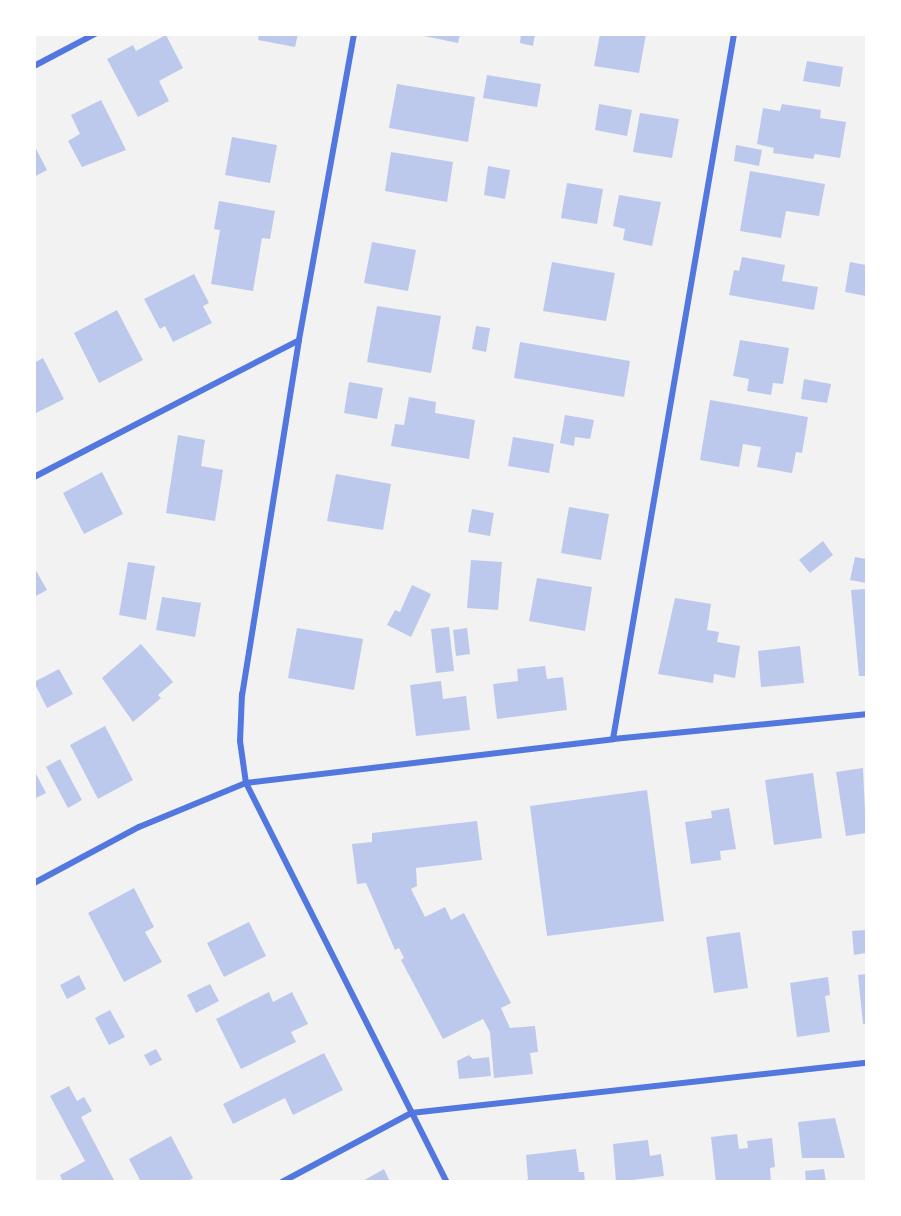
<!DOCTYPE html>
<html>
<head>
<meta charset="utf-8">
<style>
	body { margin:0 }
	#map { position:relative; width:901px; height:1216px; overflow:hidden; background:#f2f2f2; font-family:Literata,serif }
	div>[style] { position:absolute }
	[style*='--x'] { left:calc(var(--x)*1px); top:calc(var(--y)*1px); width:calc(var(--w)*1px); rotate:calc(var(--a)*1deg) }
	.building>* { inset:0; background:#bdc9ec }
	.minor>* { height:6px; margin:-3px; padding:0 3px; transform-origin:3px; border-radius:3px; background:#5277de }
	span { translate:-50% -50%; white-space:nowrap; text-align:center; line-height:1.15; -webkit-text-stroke:4.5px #fff; paint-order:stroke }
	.frame { position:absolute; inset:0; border:36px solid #fff; pointer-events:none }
</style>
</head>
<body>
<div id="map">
	<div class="building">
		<div style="clip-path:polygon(259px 34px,298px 34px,295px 47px,258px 40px)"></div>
		<div style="clip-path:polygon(414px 34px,460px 34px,458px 43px)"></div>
		<div style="clip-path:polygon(521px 34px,535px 34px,533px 46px,520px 43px)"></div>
		<div style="clip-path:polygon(600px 34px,646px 34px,639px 73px,594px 66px)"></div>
		<div style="clip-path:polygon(166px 35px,183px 68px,159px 81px,169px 101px,138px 117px,107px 59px,133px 45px,136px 51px)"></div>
		<div style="clip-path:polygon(807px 61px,843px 67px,840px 87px,803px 81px)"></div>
		<div style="clip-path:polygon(487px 75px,541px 84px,537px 107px,483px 98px)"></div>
		<div style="clip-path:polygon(397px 84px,475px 97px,468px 142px,389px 128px)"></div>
		<div style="clip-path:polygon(101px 100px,126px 150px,82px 167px,68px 141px,80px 134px,71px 115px)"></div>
		<div style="clip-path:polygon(599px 104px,632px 110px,627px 136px,595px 130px)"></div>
		<div style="clip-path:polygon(782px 104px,821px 110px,820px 118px,846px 122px,840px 158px,815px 154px,813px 159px,773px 153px,774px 148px,757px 144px,763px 108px,780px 111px)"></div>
		<div style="clip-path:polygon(640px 113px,679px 119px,672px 158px,633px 152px)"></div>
		<div style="clip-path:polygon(232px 137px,277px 145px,270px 183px,225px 175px)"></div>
		<div style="clip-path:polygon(34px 145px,47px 170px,34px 177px)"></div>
		<div style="clip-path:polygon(736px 145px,762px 150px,759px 166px,734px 161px)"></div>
		<div style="clip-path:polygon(391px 152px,453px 162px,447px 202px,385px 191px)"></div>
		<div style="clip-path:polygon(488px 166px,510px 170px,505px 199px,484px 195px)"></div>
		<div style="clip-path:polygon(750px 171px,825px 184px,819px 216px,786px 211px,781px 238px,740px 231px)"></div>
		<div style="clip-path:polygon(567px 183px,603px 189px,597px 224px,561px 218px)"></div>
		<div style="clip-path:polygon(619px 195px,661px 202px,652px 246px,623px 240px,625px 229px,613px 226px)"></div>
		<div style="clip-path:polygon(219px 201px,275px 211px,270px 239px,262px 238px,253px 291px,211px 284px,220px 230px,214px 229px)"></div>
		<div style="clip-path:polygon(372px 242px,416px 250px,408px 291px,364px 283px)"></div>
		<div style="clip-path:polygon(742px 257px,785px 265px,782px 281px,818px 287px,814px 310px,729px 295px,734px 270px,739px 271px)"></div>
		<div style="clip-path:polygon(552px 262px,615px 273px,606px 321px,543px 311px)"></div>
		<div style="clip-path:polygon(850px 262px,866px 265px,866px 296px,845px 292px)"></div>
		<div style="clip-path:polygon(194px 274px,209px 303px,203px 306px,212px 323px,173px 342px,165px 326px,160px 329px,144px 299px)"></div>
		<div style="clip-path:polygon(377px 306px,441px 316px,431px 373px,367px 362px)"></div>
		<div style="clip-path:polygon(117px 310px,143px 360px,99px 383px,74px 333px)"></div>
		<div style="clip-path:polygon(476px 326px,490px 328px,486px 352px,472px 349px)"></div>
		<div style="clip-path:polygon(740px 340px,789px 348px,783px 384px,773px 383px,771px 395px,747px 391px,749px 379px,733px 376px)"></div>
		<div style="clip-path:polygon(520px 342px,630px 361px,624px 397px,514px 378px)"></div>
		<div style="clip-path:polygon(43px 358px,64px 399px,34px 414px,34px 363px)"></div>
		<div style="clip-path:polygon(804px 379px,831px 384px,827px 403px,801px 399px)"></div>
		<div style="clip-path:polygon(349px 382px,383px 388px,377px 419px,344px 413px)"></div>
		<div style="clip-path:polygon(409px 397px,436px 402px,435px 413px,475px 420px,469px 459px,391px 446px,395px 424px,404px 425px)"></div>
		<div style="clip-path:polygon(710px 400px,808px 417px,802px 453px,796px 452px,792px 473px,757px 467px,761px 447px,743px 444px,739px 467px,700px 460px)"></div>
		<div style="clip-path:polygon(565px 415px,594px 420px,590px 439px,575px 437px,574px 446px,560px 443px)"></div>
		<div style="clip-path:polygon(178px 435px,205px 440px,201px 466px,223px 470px,215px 521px,166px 513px)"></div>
		<div style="clip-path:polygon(513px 437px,554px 444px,549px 473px,508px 466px)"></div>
		<div style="clip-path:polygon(102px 472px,123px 514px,84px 534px,63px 493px)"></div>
		<div style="clip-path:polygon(336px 474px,391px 484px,383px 530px,327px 521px)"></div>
		<div style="clip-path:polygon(569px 507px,609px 514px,601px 560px,561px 553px)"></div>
		<div style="clip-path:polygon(472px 509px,494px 513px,490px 536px,468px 532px)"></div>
		<div style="clip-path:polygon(823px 541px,833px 555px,810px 573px,799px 560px)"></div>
		<div style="clip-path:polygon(855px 557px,866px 559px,866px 583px,850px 580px)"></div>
		<div style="clip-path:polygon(471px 560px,502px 562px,498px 610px,467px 608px)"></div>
		<div style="clip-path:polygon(128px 562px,155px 566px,146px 620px,119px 615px)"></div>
		<div style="clip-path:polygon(34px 567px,47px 590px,34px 597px)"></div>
		<div style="clip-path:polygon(537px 578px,592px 587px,585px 631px,529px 621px)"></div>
		<div style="clip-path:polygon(412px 585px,431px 594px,411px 637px,387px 625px,395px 610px,400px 612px)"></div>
		<div style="clip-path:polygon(866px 589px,866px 676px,859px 676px,851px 590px)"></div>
		<div style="clip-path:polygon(162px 597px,201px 603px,195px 637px,156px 630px)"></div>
		<div style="clip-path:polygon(675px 598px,711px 604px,707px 630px,719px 632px,717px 642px,740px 646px,735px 678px,714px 674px,713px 683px,658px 674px)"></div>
		<div style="clip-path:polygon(449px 627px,454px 671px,436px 673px,431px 629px)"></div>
		<div style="clip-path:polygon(297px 628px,363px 639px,354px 690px,288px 678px)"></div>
		<div style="clip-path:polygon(467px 628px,470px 654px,456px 656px,453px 630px)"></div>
		<div style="clip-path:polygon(141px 644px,173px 682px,158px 695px,161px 698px,133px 722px,102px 678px)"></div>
		<div style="clip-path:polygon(800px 646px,804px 683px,761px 687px,758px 651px)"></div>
		<div style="clip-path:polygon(545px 666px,547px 679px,563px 677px,567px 710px,497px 719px,493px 684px,518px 681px,517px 669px)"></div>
		<div style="clip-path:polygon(59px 669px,73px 694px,47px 708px,34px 682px)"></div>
		<div style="clip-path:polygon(441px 681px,443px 699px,466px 696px,470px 730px,416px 736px,410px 685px)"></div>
		<div style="clip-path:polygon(105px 726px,133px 780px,98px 799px,70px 745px)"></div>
		<div style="clip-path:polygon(60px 759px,82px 800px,68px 808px,46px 767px)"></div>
		<div style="clip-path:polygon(863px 768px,866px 833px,846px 836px,836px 772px)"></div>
		<div style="clip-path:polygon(34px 770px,46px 793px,34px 799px)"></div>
		<div style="clip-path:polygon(813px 773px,822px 838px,774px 845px,765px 780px)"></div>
		<div style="clip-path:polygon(647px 790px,664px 921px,547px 936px,530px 806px)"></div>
		<div style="clip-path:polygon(729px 808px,736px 849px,720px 851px,721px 860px,691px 864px,685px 822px,712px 818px,711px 811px)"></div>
		<div style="clip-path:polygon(477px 821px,482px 860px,416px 868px,417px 886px,411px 889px,425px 917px,445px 907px,451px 920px,464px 913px,511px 1003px,501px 1008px,510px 1028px,535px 1026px,538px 1052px,530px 1053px,533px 1074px,494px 1078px,490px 1032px,483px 1019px,443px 1039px,401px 960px,404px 958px,399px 948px,395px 950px,366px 883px,357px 884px,352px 844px,372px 842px,372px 833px)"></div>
		<div style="clip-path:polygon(134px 888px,154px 927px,145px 932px,162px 962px,124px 982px,88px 913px)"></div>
		<div style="clip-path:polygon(249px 922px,266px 956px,224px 977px,207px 943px)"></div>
		<div style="clip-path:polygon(866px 930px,866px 953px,854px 955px,852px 931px)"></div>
		<div style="clip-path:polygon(740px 932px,748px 988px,714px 993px,706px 937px)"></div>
		<div style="clip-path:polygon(866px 974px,866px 1024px,863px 1024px,858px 975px)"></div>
		<div style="clip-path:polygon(79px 975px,86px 989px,67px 999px,60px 985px)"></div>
		<div style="clip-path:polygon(828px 977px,830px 995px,825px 996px,830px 1032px,797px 1037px,790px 983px)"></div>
		<div style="clip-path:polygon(210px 984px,219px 1001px,196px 1013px,187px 995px)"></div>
		<div style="clip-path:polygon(269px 992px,273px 1002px,292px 992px,308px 1024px,291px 1032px,296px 1042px,241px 1069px,216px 1019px)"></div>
		<div style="clip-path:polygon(110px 1010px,125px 1037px,109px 1045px,95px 1018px)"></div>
		<div style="clip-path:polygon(156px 1049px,162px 1060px,150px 1066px,144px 1055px)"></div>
		<div style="clip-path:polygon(324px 1053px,343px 1090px,293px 1115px,285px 1098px,233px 1124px,223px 1104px)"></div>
		<div style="clip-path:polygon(469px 1055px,473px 1059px,489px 1057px,491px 1076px,459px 1079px,457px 1061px)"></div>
		<div style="clip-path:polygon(69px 1086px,77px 1101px,84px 1097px,92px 1111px,81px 1117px,115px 1182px,63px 1182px,60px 1175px,85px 1161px,50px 1096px)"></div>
		<div style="clip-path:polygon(835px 1118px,845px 1158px,802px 1158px,798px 1122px)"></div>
		<div style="clip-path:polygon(737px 1134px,739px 1149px,748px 1148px,747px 1141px,772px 1138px,775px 1167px,770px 1168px,771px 1182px,716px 1182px,711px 1137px)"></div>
		<div style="clip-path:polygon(171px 1136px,193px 1178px,186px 1182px,141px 1182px,129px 1159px)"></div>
		<div style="clip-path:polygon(648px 1140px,650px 1156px,661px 1154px,664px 1176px,616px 1182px,613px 1144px)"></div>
		<div style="clip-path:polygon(576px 1149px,579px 1172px,584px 1172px,585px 1182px,523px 1182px,528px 1179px,526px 1155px)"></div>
		<div style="clip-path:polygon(384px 1169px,390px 1182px,361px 1182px)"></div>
		<div style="clip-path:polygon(824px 1169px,826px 1182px,806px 1182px,805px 1171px)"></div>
	</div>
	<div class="minor">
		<div style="--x:354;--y:34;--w:311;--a:100.2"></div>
		<div style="--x:299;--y:340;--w:359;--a:99.1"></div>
		<div style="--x:242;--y:694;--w:47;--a:92.4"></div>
		<div style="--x:240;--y:741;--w:42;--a:81.9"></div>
		<div style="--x:246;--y:783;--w:447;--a:63.3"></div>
		<div style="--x:34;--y:66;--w:69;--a:-27.7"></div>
		<div style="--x:34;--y:477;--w:298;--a:-27.3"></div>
		<div style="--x:613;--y:739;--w:715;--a:-80.26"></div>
		<div style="--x:34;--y:883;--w:119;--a:-28.1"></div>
		<div style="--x:139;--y:827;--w:116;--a:-22.4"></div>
		<div style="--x:246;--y:783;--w:370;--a:-6.8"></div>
		<div style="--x:613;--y:739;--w:254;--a:-5.6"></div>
		<div style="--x:282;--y:1182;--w:146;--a:-28.1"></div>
		<div style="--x:411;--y:1113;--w:458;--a:-6.3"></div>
	</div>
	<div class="frame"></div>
</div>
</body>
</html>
